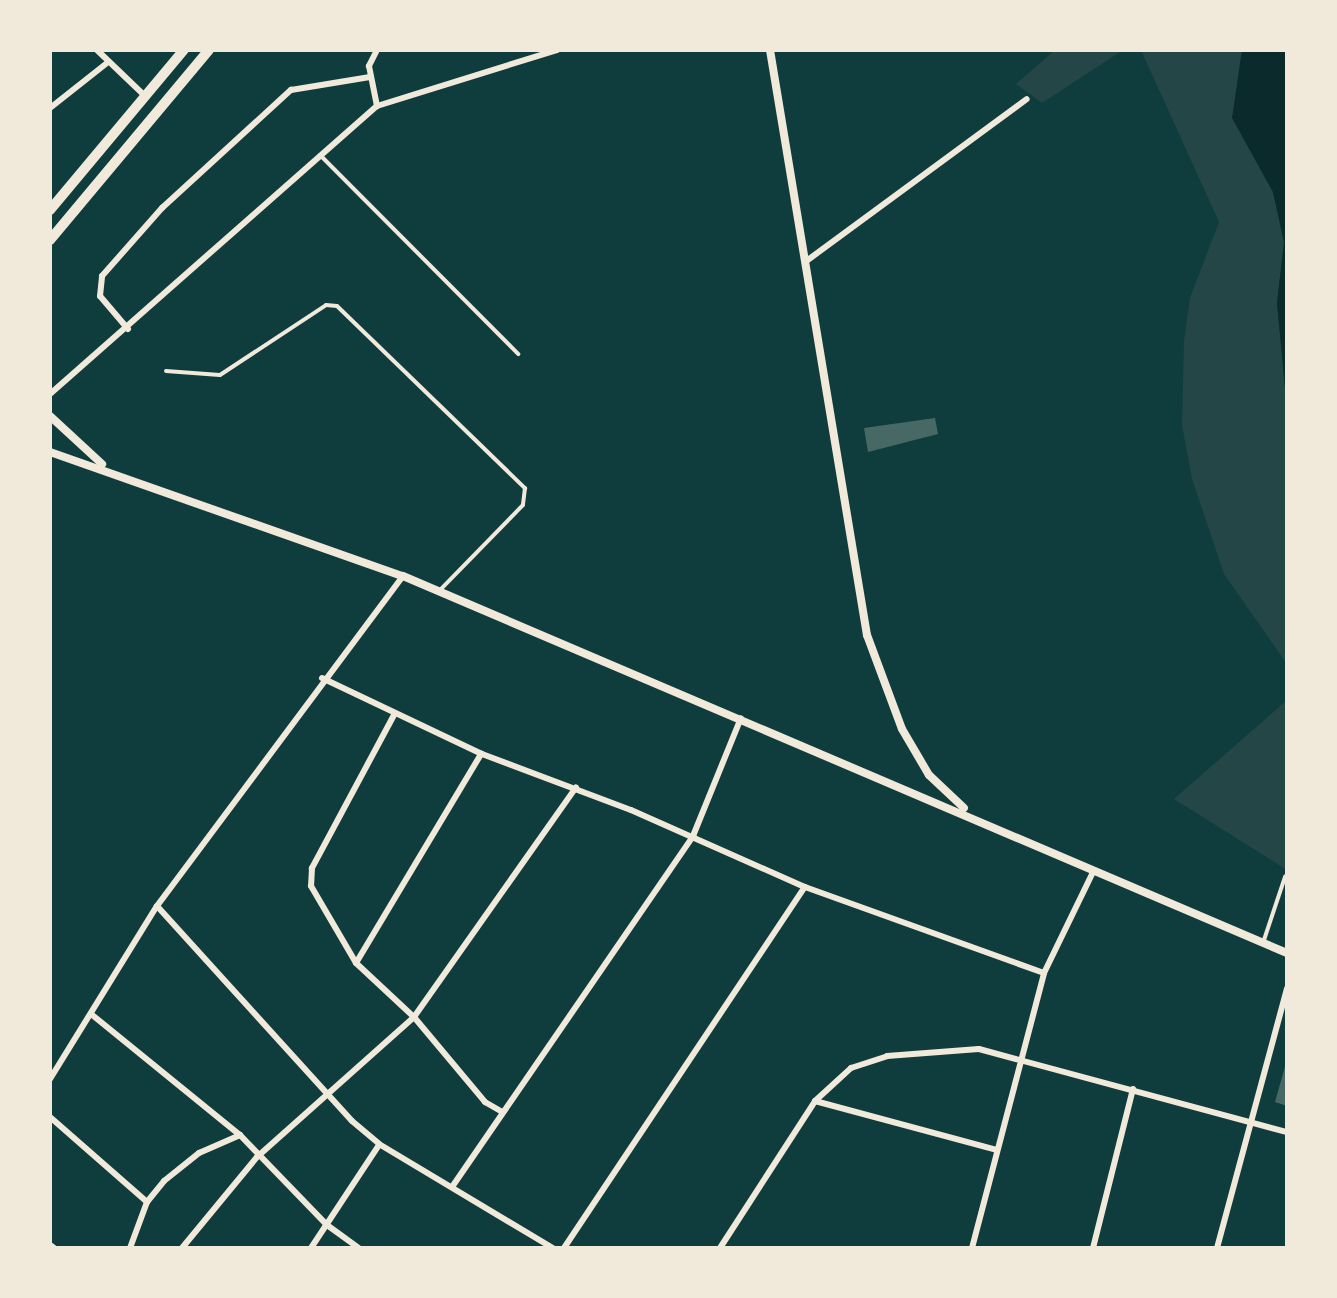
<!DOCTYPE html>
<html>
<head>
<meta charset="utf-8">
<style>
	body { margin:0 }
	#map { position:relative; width:1337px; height:1298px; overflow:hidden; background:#0f3d3e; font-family:"Fira Sans",sans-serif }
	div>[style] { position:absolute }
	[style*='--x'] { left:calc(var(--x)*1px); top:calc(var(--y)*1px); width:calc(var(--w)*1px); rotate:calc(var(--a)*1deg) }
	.green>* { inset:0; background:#244646 }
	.water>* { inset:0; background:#0a2a2b }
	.building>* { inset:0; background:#486865 }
	.service>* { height:4px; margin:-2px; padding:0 2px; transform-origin:2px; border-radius:2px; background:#f1e9da }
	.minor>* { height:6px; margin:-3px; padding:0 3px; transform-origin:3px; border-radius:3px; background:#f1e9da }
	.tertiary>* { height:8px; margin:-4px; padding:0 4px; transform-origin:4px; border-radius:4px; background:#f1e9da }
	.primary>* { height:10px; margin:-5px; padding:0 5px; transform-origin:5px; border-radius:5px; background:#f1e9da }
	span { translate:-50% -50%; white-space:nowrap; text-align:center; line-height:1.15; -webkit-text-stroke:10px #f1e9da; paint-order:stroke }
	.frame { position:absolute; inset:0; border:52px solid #f1e9da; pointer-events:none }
</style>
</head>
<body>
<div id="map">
	<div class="green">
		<div style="clip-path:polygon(1055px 50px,1123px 50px,1042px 103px,1016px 84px)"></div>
		<div style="clip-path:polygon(1141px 50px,1242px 50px,1233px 118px,1273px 192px,1284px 242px,1277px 303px,1287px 409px,1287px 664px,1224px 574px,1192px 479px,1182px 425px,1184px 341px,1190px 298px,1219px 222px)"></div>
		<div style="clip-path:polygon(1287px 700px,1287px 870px,1174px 799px)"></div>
	</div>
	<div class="water">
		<div style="clip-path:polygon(1242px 50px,1287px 50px,1287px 409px,1277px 303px,1284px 242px,1273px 192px,1232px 118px)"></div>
	</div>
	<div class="building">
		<div style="clip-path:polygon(935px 418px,938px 434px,868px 452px,864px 428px)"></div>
		<div style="clip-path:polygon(1286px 1063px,1287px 1063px,1287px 1106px,1275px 1102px)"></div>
	</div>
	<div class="service">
		<div style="--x:320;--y:155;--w:281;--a:45.1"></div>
		<div style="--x:166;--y:371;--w:54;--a:4.2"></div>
		<div style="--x:220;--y:375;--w:127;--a:-33.4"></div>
		<div style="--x:326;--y:305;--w:11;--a:5"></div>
		<div style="--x:337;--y:306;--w:262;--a:44.1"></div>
		<div style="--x:525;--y:488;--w:17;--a:97"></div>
		<div style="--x:523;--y:505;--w:120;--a:134.3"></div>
		<div style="--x:1263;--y:943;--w:70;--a:-71.6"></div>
	</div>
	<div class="minor">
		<div style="--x:97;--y:50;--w:66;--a:43.8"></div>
		<div style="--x:377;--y:50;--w:18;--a:117"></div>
		<div style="--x:369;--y:66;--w:41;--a:78.7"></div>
		<div style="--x:50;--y:108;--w:73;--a:-38.3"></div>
		<div style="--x:805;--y:262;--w:275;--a:-36.3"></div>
		<div style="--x:128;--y:329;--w:43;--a:-130.3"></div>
		<div style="--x:100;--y:296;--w:20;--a:-84"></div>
		<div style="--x:102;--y:276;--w:91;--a:-48.6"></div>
		<div style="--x:162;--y:208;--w:175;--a:-42.5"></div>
		<div style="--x:291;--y:90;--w:80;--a:-9.3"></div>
		<div style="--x:50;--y:394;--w:436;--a:-41.4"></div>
		<div style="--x:377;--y:106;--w:189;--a:-17.3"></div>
		<div style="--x:403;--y:576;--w:412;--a:126.7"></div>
		<div style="--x:157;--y:906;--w:290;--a:47.8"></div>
		<div style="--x:352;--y:1121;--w:35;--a:40"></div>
		<div style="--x:379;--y:1144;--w:203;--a:30.9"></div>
		<div style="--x:322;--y:678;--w:177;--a:25.4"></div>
		<div style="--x:482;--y:754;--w:159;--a:20.6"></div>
		<div style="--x:631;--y:810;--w:190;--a:23.9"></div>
		<div style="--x:805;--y:887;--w:254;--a:19.8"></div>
		<div style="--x:394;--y:715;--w:174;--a:118.2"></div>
		<div style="--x:312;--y:868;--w:18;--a:93"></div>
		<div style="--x:311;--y:886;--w:89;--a:59.7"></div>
		<div style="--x:356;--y:963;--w:79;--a:43"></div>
		<div style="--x:414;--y:1017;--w:111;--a:50.1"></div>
		<div style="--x:485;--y:1102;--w:20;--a:30"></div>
		<div style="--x:356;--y:963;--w:244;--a:-59.1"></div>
		<div style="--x:91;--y:1014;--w:192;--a:39.1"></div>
		<div style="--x:50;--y:1079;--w:203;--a:-58.3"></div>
		<div style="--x:815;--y:1101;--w:188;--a:15.1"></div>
		<div style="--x:50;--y:1117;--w:129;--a:41.2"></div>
		<div style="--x:452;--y:1187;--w:426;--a:-55.5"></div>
		<div style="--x:693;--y:836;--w:127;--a:-67.9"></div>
		<div style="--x:50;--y:1245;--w:5;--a:37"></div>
		<div style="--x:130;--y:1248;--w:49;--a:-69.7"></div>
		<div style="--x:147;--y:1202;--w:27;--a:-51"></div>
		<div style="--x:164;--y:1181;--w:45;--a:-38.7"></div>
		<div style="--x:199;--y:1153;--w:45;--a:-23.7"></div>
		<div style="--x:240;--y:1135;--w:125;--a:46"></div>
		<div style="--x:327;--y:1225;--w:39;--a:36"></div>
		<div style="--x:182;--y:1248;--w:118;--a:-50.5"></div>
		<div style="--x:257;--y:1157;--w:210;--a:-41.7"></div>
		<div style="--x:414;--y:1017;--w:281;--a:-54.8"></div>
		<div style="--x:311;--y:1248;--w:123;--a:-56.6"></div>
		<div style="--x:564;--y:1248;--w:434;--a:-56.3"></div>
		<div style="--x:720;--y:1248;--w:175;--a:-57.1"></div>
		<div style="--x:815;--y:1101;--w:49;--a:-42.5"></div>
		<div style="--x:851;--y:1068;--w:38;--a:-18"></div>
		<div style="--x:887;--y:1056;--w:92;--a:-4.4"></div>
		<div style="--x:979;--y:1049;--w:319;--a:15.1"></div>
		<div style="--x:972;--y:1248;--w:284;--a:-75.3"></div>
		<div style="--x:1044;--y:973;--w:112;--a:-64.1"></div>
		<div style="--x:1093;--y:1248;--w:164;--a:-75.9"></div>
		<div style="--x:1217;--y:1248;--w:269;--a:-74.9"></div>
	</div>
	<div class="tertiary">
		<div style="--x:770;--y:50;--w:593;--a:80.59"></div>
		<div style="--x:867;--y:635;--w:100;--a:69.6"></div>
		<div style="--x:902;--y:729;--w:53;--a:59.6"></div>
		<div style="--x:929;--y:775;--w:48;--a:43.3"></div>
		<div style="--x:50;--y:416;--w:71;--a:42.7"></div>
		<div style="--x:50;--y:452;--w:374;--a:19.4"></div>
		<div style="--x:403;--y:576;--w:961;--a:23.1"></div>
	</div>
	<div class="primary">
		<div style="--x:50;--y:210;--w:209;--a:-50.1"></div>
		<div style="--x:50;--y:240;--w:248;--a:-50.1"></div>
	</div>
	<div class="frame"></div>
</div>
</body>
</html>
